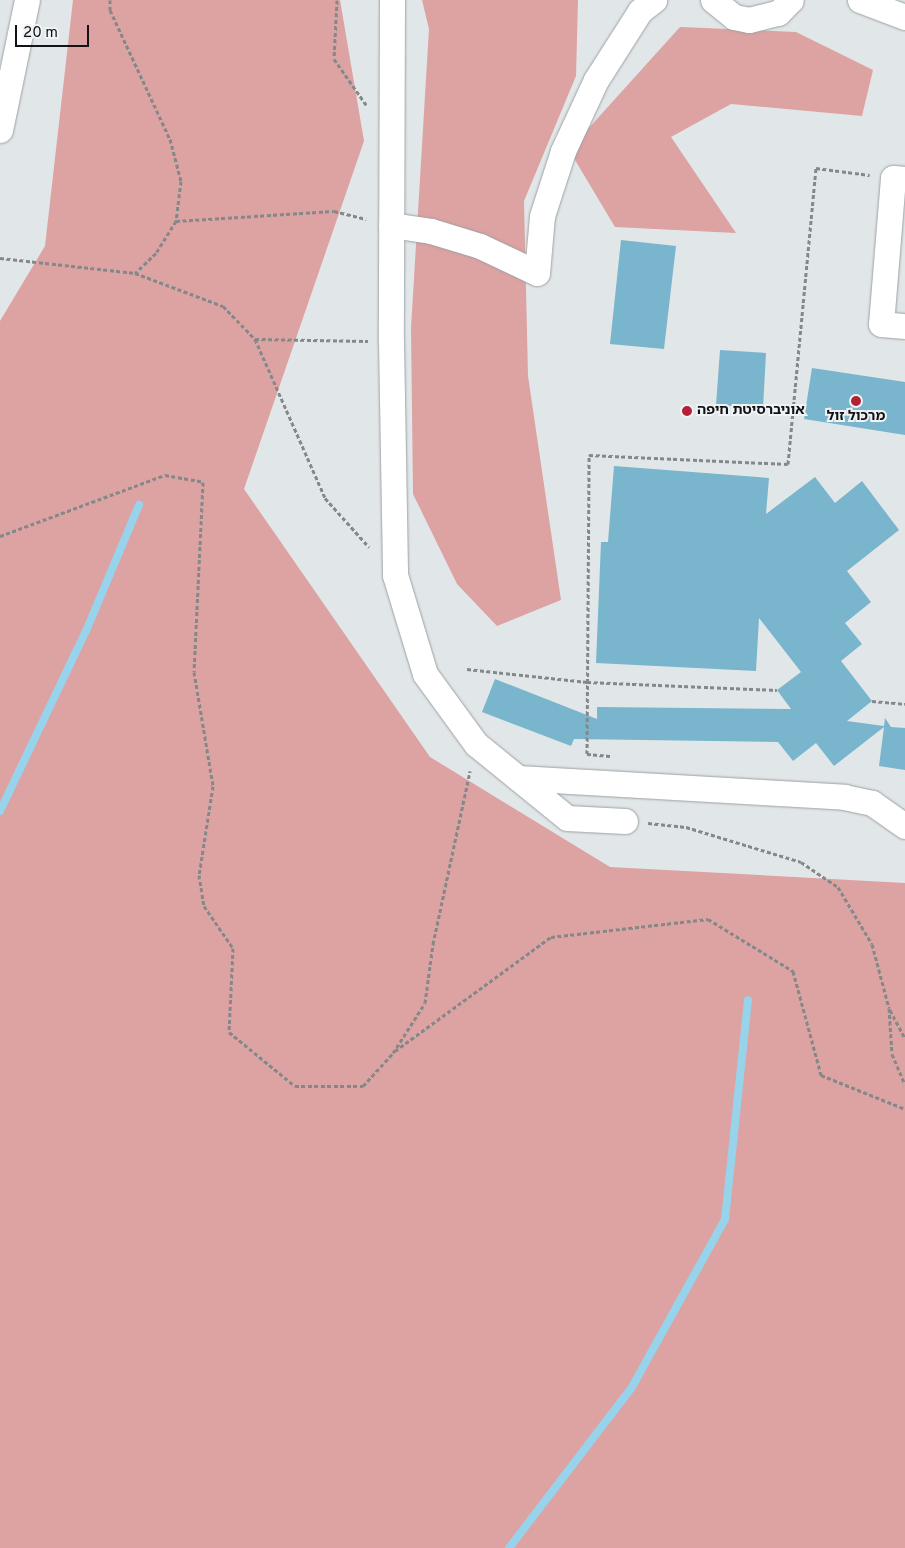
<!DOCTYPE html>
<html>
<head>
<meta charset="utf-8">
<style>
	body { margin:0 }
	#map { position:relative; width:905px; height:1548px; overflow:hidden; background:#e1e6e8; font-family:Overpass,"Noto Sans Hebrew",sans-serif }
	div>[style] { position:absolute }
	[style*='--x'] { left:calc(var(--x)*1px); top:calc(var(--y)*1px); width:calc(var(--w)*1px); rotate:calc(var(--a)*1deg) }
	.forest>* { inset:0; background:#dda2a2 }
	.stream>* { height:8px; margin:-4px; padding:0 4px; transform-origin:4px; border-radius:4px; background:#97d3eb }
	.building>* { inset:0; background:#79b5cc }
	.path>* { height:3px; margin-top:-1.5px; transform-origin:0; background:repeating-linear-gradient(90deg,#848889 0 4px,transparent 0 6.5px) }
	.roads { filter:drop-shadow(0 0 1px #9da1a3) drop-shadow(0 0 1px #9da1a3) }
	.minor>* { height:25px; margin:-12.5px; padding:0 12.5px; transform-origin:12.5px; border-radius:12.5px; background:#fff }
	.dots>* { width:14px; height:14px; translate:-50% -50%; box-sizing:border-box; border:2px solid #eff3f5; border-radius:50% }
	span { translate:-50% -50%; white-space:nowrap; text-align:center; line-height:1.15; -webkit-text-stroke:4px #eff3f5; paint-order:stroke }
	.poi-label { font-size:14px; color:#121314; font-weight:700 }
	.left { translate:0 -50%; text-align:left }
	.scale { position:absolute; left:15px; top:25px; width:74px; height:22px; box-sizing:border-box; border:2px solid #121314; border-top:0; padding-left:6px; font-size:15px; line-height:18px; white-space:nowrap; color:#121314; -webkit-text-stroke:4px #eff3f5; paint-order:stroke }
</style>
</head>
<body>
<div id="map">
	<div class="forest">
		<div style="clip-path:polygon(73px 0,340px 0,364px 141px,244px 489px,430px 757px,610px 867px,905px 883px,905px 1548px,0 1548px,0 321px,45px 246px)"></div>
		<div style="clip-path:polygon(422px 0,578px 0,576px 76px,524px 201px,528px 376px,561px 600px,497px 626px,457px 584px,413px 494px,411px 328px,429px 29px)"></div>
		<div style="clip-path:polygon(680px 27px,796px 32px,873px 70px,862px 116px,731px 104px,671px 137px,736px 233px,615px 227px,569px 150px)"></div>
	</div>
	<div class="stream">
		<div style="--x:0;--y:811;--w:199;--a:-64.5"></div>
		<div style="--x:86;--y:631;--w:137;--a:-67.2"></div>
		<div style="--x:509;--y:1548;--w:203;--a:-52.6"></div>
		<div style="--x:632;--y:1387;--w:192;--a:-61"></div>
		<div style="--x:725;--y:1219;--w:220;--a:-84"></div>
	</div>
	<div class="building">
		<div style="clip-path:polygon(621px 240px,676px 246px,664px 349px,610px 344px)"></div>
		<div style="clip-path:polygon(720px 350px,766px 353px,763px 408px,716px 405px)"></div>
		<div style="clip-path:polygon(812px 368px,905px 382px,905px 435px,804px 419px)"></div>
		<div style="clip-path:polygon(614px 466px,769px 478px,766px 514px,815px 477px,835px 503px,862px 481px,899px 530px,847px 571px,871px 602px,845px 623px,862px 644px,841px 661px,872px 701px,847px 721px,884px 726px,885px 718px,891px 727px,905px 728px,905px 770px,879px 766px,884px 727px,834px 766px,816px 743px,793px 761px,778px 742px,574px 739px,571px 746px,482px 712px,495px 679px,597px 719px,597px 707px,791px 709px,777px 690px,801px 672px,759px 618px,756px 671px,596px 663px,601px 542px,608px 542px)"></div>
	</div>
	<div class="path">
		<div style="--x:110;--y:0;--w:10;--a:90"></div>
		<div style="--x:110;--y:10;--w:142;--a:65.1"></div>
		<div style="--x:170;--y:139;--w:43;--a:75.3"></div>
		<div style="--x:181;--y:181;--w:40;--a:97.1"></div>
		<div style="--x:176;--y:221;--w:38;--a:122"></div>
		<div style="--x:156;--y:253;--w:29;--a:136"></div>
		<div style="--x:337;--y:0;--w:59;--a:92.9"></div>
		<div style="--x:334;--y:59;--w:57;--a:54.9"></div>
		<div style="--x:176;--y:221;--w:158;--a:-3.6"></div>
		<div style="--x:334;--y:211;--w:33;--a:14"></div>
		<div style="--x:0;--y:258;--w:136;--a:6.3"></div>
		<div style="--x:135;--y:273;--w:94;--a:20.6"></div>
		<div style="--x:223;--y:306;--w:46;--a:45.9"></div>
		<div style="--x:255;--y:339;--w:113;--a:1"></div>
		<div style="--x:255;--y:339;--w:174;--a:66.2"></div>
		<div style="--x:325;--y:498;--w:66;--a:48.1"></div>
		<div style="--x:0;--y:536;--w:176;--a:-20.3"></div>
		<div style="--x:165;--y:475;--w:39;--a:10"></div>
		<div style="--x:203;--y:482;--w:190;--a:92.7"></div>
		<div style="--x:194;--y:672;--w:116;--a:80.5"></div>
		<div style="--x:213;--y:786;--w:90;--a:98.9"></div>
		<div style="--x:199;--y:875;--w:31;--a:81"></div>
		<div style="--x:204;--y:906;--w:51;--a:55.4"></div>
		<div style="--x:233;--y:948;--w:84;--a:92.7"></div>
		<div style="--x:229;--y:1032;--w:85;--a:39.3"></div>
		<div style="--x:295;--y:1086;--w:68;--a:0"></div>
		<div style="--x:363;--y:1086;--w:45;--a:-47.7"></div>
		<div style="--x:393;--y:1053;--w:59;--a:-57.4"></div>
		<div style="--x:425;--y:1003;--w:60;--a:-82.3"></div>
		<div style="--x:433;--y:944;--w:177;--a:-77.9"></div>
		<div style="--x:467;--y:669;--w:121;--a:6.2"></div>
		<div style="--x:587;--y:682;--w:190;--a:2.4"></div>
		<div style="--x:872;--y:701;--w:33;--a:5"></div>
		<div style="--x:610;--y:756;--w:23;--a:-175"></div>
		<div style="--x:587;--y:754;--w:299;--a:-89.6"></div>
		<div style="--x:589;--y:455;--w:199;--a:2.6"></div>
		<div style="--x:788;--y:464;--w:297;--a:-84.6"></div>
		<div style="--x:816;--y:168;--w:54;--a:7.4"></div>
		<div style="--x:648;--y:823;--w:38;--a:6"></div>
		<div style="--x:686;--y:827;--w:120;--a:16.9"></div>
		<div style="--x:801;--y:862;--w:45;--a:34"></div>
		<div style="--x:838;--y:887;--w:66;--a:59.2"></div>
		<div style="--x:872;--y:944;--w:66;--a:75.1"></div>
		<div style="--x:889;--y:1008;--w:46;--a:86.3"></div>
		<div style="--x:892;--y:1054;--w:33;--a:67"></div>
		<div style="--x:890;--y:1010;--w:32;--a:62"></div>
		<div style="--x:395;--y:1051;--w:193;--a:-36.2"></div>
		<div style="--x:551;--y:937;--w:158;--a:-6.5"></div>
		<div style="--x:708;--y:919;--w:100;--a:31.5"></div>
		<div style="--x:793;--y:971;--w:108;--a:74.9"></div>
		<div style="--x:821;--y:1075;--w:91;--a:22"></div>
	</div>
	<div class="roads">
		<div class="minor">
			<div style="--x:392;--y:0;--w:341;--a:90.2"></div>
			<div style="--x:391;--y:341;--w:234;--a:89"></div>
			<div style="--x:395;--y:575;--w:103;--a:73.1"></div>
			<div style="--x:425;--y:674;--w:87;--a:53.9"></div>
			<div style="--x:476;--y:744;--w:117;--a:39.1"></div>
			<div style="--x:567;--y:818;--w:58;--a:3"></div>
			<div style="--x:713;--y:0;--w:27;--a:39"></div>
			<div style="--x:734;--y:17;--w:15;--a:11"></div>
			<div style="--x:749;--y:20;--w:30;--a:-14"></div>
			<div style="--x:778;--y:13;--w:18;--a:-45"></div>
			<div style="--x:860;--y:0;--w:48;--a:20.7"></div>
			<div style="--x:0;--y:130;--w:133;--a:-78.3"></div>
			<div style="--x:905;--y:179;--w:12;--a:-175"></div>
			<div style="--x:893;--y:178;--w:146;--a:94.7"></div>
			<div style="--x:881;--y:324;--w:24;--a:5"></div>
			<div style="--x:391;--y:225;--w:40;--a:8.5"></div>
			<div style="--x:431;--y:231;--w:51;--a:17"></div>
			<div style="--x:480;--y:246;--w:63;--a:25.3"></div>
			<div style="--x:537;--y:273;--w:57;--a:-85"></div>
			<div style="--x:542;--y:216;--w:68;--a:-72.1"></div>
			<div style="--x:563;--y:151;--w:78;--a:-65.1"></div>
			<div style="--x:596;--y:80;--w:82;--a:-57.5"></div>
			<div style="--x:640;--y:11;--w:18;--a:-38"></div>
			<div style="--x:518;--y:778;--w:327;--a:3.3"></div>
			<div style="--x:844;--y:797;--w:29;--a:12"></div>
			<div style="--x:872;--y:803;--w:40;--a:34.9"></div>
		</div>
	</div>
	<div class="dots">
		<div style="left:856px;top:401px;background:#b32136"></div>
		<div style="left:687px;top:411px;background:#b32136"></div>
	</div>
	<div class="poi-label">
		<span class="left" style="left:697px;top:411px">אוניברסיטת חיפה</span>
		<span style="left:856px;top:417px">מרכול זול</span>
	</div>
	<div class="scale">20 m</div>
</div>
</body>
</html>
